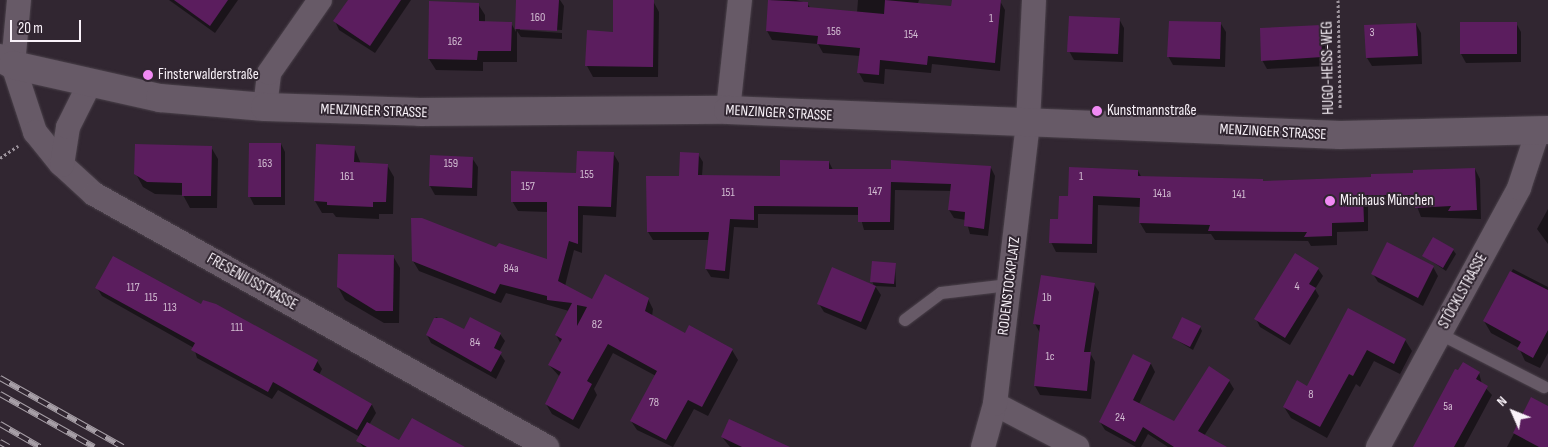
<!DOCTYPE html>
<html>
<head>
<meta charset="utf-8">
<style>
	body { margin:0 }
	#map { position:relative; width:1548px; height:447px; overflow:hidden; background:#312631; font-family:"Sofia Sans Condensed",sans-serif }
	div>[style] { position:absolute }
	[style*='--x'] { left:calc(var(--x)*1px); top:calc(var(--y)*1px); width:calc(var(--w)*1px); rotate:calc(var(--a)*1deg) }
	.shadow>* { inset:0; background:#0007 }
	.building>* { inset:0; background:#5b1d5e }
	.path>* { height:3px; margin-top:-1.5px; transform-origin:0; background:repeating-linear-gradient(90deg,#9c939c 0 2.5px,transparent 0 5px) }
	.roads { filter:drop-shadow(0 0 1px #4a414a) drop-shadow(0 0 1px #4a414a) }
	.service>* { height:12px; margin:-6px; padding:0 6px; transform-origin:6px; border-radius:6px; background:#675a67 }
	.minor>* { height:24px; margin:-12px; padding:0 12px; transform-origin:12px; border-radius:12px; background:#675a67 }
	.tertiary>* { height:28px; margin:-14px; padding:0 14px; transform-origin:14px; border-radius:14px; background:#675a67 }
	.rail>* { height:5.5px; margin-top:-2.75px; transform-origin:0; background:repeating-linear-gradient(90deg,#312631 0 11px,#a79fa7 0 22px); box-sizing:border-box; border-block:1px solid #a79fa7 }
	.dots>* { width:14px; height:14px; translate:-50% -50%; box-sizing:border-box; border:2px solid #312631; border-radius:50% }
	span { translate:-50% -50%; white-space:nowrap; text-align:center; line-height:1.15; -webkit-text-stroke:4px #312631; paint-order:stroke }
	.number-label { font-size:12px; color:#d2bdd2 }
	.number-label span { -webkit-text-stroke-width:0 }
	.street-label { font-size:15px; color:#f9f2f9 }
	.poi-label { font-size:15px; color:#f9f2f9 }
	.left { translate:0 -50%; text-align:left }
	.north { position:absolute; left:1488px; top:387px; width:50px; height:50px; -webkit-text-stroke:4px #312631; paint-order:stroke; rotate:314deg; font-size:14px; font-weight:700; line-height:20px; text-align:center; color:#f9f2f9 }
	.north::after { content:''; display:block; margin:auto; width:18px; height:22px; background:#f9f2f9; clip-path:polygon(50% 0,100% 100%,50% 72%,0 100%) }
	.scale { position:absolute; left:10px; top:20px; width:71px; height:22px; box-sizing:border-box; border:2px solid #f9f2f9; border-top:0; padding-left:6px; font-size:15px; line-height:18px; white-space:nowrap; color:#f9f2f9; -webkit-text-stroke:4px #312631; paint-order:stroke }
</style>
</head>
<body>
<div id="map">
	<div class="shadow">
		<div style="clip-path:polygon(169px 0,238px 0,215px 33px)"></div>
		<div style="clip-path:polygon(350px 0,411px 0,375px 53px,339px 30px,335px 21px)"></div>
		<div style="clip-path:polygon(517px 0,560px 0,564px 6px,562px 30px,520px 28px,520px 30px,562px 33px,562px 39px,521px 37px,517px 31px,517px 62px,483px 62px,483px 71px,436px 70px,429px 59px,478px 4px,485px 15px,485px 23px,511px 23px,516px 32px)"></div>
		<div style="clip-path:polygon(771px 0,796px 0,807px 3px,811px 9px,857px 13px,858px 0,919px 0,918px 3px,952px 7px,953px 0,1000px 1px,1005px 10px,1000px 71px,932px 64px,931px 73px,885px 69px,884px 84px,864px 82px,859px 73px,860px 56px,823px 53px,818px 44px,772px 40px,767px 31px)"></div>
		<div style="clip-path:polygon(653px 1px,659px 12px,658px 77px,593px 77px,587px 66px,614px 33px)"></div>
		<div style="clip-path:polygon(1119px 19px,1124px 28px,1123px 62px,1074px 60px,1069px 51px)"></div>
		<div style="clip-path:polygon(1516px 23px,1521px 32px,1521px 62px,1466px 63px,1461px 54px)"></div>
		<div style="clip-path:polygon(1221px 24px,1226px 32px,1225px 67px,1173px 65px,1168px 56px)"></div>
		<div style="clip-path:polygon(1416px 24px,1421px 33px,1422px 64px,1372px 66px,1367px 58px)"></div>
		<div style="clip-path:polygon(1320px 26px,1325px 35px,1327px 66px,1267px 69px,1262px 60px)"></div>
		<div style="clip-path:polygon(281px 144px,285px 152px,285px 205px,254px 205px,250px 197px)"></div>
		<div style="clip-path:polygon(211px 147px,218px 159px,217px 208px,190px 208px,183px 195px,155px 194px,143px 187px,136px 174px)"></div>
		<div style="clip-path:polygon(354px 147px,361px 164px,387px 165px,394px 177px,393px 214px,379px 214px,379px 219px,336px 217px,333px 213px,322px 213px,315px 201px)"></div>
		<div style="clip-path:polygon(613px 153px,619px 163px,616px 217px,583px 215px,582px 253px,574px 250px,565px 286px,592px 301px,648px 299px,653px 309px,652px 316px,685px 334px,732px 350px,738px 360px,708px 416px,694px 409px,673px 447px,637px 430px,631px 421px,656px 376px,613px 353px,594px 389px,597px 395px,579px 429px,552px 414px,546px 404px,560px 377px,549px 365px,561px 344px,556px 335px,569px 311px,506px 293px,501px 303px,419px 271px,413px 261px,497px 249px,548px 260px,548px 212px,518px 211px,512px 201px,577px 174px)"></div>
		<div style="clip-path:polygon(698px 154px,703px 162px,702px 176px,781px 177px,829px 162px,833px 170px,991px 168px,995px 176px,988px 236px,970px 234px,966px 220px,954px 218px,949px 210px,952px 191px,895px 190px,894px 230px,864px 230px,860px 215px,758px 214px,758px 228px,734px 227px,729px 279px,711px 277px,706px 269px,709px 240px,653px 240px,648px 232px)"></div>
		<div style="clip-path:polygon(472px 158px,478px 167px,477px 196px,435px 195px,430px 186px)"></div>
		<div style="clip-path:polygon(1475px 169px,1480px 179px,1481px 219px,1421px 217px,1416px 204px,1368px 205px,1368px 231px,1337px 232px,1337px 245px,1311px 246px,1308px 241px,1215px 240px,1211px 234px,1146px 233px,1140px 223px,1141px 207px,1098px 205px,1097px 253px,1056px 252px,1051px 242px,1069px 198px,1138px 171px,1142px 178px,1264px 182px,1372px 179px)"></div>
		<div style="clip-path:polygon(1548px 209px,1548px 244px,1537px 229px)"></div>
		<div style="clip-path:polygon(1453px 250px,1456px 254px,1446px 271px,1424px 256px)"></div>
		<div style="clip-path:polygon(393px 256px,400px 268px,399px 323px,384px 323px,345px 300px,338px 287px)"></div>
		<div style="clip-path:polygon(895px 264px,896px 287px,875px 286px,881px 295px,866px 330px,824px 312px,819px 304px,874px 286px,872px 281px)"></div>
		<div style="clip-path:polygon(1433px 267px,1438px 276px,1423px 306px,1378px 282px,1373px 274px)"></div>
		<div style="clip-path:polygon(1318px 269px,1323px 276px,1315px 289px,1319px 296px,1290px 345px,1260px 327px,1256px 319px)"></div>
		<div style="clip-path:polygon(1513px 269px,1548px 287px,1548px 353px,1540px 368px,1525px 361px,1519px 348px,1491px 333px,1484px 321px)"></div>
		<div style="clip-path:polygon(1094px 284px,1099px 292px,1090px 353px,1095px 362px,1091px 399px,1040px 395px,1035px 386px,1040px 333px,1035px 324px)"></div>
		<div style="clip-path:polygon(97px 288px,201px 306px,317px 361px,322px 369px,319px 375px,372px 405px,376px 413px,369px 425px,388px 447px,363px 447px,358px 441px,360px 437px,278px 390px,272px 399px,197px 358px,194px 348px,102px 296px)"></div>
		<div style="clip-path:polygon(1348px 310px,1405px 340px,1412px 351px,1400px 374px,1374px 361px,1360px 387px,1356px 384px,1327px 438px,1291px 418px,1284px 407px,1308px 387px)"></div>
		<div style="clip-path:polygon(436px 317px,465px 331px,500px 334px,505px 341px,499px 352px,505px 361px,496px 379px,431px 343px,427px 335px)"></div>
		<div style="clip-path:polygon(1200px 327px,1202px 331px,1193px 350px,1173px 338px)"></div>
		<div style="clip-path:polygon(1133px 355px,1151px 364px,1155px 372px,1139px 404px,1175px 423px,1229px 381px,1234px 389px,1204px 436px,1217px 447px,1168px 447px,1148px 434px,1141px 447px,1136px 447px,1105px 430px,1100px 422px)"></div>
		<div style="clip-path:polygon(1479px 373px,1482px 384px,1492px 395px,1464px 447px,1414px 447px)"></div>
		<div style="clip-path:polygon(1532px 399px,1548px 407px,1548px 447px,1507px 447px)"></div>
		<div style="clip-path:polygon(722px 437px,772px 447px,730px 447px)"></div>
	</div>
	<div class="building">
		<div style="clip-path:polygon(174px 0,228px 0,210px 26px)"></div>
		<div style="clip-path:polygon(348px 0,401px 0,370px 46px,333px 21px)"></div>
		<div style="clip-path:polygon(516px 0,559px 0,557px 31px,515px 29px)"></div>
		<div style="clip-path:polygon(613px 0,654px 0,653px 67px,585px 66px,587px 30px,613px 32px)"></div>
		<div style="clip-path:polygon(768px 0,808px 2px,808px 7px,884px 14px,885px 0,951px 6px,952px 0,1001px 0,995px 63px,928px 56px,927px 65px,880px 60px,879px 75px,857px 73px,860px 48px,817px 44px,818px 36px,766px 31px)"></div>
		<div style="clip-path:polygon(429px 1px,479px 3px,479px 21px,512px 22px,511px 51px,478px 51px,477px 60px,428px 59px)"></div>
		<div style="clip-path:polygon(1069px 16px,1120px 18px,1118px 54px,1067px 52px)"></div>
		<div style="clip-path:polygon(1169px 21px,1221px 22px,1220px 59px,1167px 57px)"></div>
		<div style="clip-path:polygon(1460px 22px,1517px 22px,1517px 54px,1460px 54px)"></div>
		<div style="clip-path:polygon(1416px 23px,1418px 56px,1366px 58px,1364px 25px)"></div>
		<div style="clip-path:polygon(1321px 25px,1322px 57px,1261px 61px,1260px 28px)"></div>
		<div style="clip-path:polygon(249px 143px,281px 143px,281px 197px,248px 197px)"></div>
		<div style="clip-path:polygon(135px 144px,212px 146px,211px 196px,182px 196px,182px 183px,147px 182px,134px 174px)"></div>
		<div style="clip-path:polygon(316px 144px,355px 146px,354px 162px,388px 164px,386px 202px,373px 202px,373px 207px,327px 205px,327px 202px,314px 201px)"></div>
		<div style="clip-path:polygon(evenodd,577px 151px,614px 152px,611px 207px,578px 206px,578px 244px,569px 241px,558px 281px,592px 299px,605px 274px,649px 298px,645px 311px,685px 333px,689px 325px,733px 349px,702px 407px,688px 400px,666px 440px,630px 421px,657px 371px,608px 344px,587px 381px,592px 384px,573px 420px,545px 404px,561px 372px,548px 365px,562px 339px,555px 335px,572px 303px,547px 300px,547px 296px,500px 284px,495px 294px,412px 261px,411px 218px,422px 218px,496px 247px,499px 243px,547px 259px,547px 202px,511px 202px,511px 171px,576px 173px,577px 151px,577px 305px,587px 307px,577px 326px,577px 305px)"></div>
		<div style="clip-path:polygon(680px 152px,699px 153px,698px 175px,780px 176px,780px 160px,829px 161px,829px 169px,891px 169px,891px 173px,891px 160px,991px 166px,984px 229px,964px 226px,965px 212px,948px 210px,951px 184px,891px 182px,890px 222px,858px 222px,858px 207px,754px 206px,754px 220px,730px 219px,725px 271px,705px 269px,709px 232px,647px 232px,646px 176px,679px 176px)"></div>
		<div style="clip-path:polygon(430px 155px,473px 157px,472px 188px,429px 186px)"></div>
		<div style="clip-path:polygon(1069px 167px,1138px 170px,1138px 176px,1263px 179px,1263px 181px,1371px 177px,1371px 174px,1413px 173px,1413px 170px,1475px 168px,1477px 210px,1448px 211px,1451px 206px,1415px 208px,1414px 195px,1363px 195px,1364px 222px,1332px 223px,1332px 236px,1304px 237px,1307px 232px,1208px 231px,1210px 225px,1139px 223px,1140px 198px,1093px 196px,1092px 244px,1049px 243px,1050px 219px,1058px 219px,1059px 196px,1068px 196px)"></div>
		<div style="clip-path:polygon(1433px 237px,1454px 249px,1443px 268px,1422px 256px)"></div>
		<div style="clip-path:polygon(1387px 242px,1434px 266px,1418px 298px,1371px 274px)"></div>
		<div style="clip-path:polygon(1295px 253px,1319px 268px,1309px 284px,1316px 288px,1285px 338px,1254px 319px)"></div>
		<div style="clip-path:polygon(338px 254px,394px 255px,393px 311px,376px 311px,337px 287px)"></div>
		<div style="clip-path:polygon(113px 256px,201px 304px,203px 300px,216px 304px,318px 360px,313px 370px,372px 404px,357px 430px,273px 382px,268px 392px,191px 350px,195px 343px,95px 288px)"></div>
		<div style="clip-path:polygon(872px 261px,896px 263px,894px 284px,870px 282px)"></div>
		<div style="clip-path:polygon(832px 267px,876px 286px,861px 322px,817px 304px)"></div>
		<div style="clip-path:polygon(1510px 271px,1548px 290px,1548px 330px,1533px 358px,1517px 349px,1521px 342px,1483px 321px)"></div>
		<div style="clip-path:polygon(1041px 275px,1095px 283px,1084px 352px,1091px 352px,1087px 391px,1034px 386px,1040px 325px,1033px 324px)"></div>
		<div style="clip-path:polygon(1348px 308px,1406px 339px,1394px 364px,1367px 350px,1353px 376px,1349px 374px,1320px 427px,1283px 407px,1297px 380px,1307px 386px)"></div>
		<div style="clip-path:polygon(470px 317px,501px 333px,494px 348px,502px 352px,491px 372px,426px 335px,434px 318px,442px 318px,464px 329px)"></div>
		<div style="clip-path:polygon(1182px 317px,1201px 326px,1190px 347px,1172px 338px)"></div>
		<div style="clip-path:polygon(1133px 354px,1151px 363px,1133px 400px,1174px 421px,1209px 366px,1230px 380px,1198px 431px,1227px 447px,1174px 447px,1143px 427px,1135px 442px,1099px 422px)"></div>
		<div style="clip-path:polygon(1463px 362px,1480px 372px,1476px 379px,1488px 386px,1454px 447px,1413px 447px,1455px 369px,1458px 370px)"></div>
		<div style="clip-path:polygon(1531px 397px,1548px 406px,1548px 447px,1539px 447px,1513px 433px)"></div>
		<div style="clip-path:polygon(412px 418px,465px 447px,367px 447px,356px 441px,367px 422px,399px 440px)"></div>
		<div style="clip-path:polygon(729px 419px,790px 447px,742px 447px,721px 437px)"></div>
	</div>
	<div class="path">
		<div style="--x:1338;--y:0;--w:109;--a:88.9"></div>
		<div style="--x:0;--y:158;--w:22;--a:-34"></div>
	</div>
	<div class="roads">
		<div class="service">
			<div style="--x:905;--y:320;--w:45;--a:-36.9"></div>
			<div style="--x:941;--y:293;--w:68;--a:-6.7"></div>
			<div style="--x:1440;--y:334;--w:117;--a:27"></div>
		</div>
		<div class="minor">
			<div style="--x:19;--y:0;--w:65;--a:95.3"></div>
			<div style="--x:13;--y:65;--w:71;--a:71.8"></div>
			<div style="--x:35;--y:132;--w:40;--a:51"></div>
			<div style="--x:60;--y:163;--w:46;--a:42.4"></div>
			<div style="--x:94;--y:194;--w:519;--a:29.18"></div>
			<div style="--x:265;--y:107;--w:34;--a:-83"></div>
			<div style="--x:269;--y:73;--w:89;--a:-55.1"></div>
			<div style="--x:728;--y:110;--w:111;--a:-83.8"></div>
			<div style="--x:62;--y:165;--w:38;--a:-81"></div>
			<div style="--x:68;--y:127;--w:49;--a:-63.4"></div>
			<div style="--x:995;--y:404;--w:93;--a:27.7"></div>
			<div style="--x:983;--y:447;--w:45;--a:-74.4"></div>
			<div style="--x:995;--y:404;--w:283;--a:-83.3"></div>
			<div style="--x:1028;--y:123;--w:123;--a:-87.2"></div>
			<div style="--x:1378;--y:447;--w:295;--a:-61.4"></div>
			<div style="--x:1519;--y:188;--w:60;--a:-71.6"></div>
		</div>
		<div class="tertiary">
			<div style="--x:0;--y:58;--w:15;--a:28"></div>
			<div style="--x:13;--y:65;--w:151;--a:12.7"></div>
			<div style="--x:160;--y:98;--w:105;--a:4.9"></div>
			<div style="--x:265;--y:107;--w:155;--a:1.8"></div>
			<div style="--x:420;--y:112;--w:308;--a:-0.4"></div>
			<div style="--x:728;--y:110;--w:613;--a:2.34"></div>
			<div style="--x:1340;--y:135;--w:208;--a:-1.4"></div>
		</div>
	</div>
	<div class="rail">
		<div style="--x:0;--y:378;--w:141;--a:29.3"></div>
		<div style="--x:0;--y:394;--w:108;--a:29.4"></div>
		<div style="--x:0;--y:424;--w:46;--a:29.9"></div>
		<div style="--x:0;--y:442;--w:10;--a:29"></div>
	</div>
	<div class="dots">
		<div style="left:148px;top:75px;background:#f18af4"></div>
		<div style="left:1097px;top:111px;background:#f18af4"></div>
		<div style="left:1330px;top:201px;background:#f18af4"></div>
	</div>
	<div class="number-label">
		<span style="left:538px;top:18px">160</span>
		<span style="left:991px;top:19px">1</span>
		<span style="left:834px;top:32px">156</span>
		<span style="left:1372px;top:33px">3</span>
		<span style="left:911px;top:35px">154</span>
		<span style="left:455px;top:42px">162</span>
		<span style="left:265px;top:164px">163</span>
		<span style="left:451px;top:164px">159</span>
		<span style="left:587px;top:175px">155</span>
		<span style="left:347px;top:177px">161</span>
		<span style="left:1081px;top:177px">1</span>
		<span style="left:528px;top:187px">157</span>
		<span style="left:875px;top:192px">147</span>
		<span style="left:728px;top:193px">151</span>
		<span style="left:1162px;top:194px">141a</span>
		<span style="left:1239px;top:195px">141</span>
		<span style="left:511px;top:269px">84a</span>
		<span style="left:1297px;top:287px">4</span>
		<span style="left:133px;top:288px">117</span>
		<span style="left:151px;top:298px">115</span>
		<span style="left:1047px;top:298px">1b</span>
		<span style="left:170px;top:308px">113</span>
		<span style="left:597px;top:325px">82</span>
		<span style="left:237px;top:328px">111</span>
		<span style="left:475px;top:343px">84</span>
		<span style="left:1050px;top:357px">1c</span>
		<span style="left:1311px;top:395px">8</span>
		<span style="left:654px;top:403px">78</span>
		<span style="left:1448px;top:407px">5a</span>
		<span style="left:1120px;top:418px">24</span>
	</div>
	<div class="street-label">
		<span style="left:1328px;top:68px;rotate:-91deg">HUGO-HEISS-WEG</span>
		<span style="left:374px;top:111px;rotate:2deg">MENZINGER STRASSE</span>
		<span style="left:779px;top:113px;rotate:3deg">MENZINGER STRASSE</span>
		<span style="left:1273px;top:132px;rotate:3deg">MENZINGER STRASSE</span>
		<span style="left:252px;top:282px;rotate:29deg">FRESENIUSSTRASSE</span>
		<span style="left:1009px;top:286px;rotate:-83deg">RODENSTOCKPLATZ</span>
		<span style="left:1463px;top:291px;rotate:-61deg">STÖCKLSTRASSE</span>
	</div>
	<div class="poi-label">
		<span class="left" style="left:158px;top:75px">Finsterwalderstraße</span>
		<span class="left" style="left:1107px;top:111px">Kunstmannstraße</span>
		<span class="left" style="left:1340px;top:201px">Minihaus München</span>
	</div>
	<div class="north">N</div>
	<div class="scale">20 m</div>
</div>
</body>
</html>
